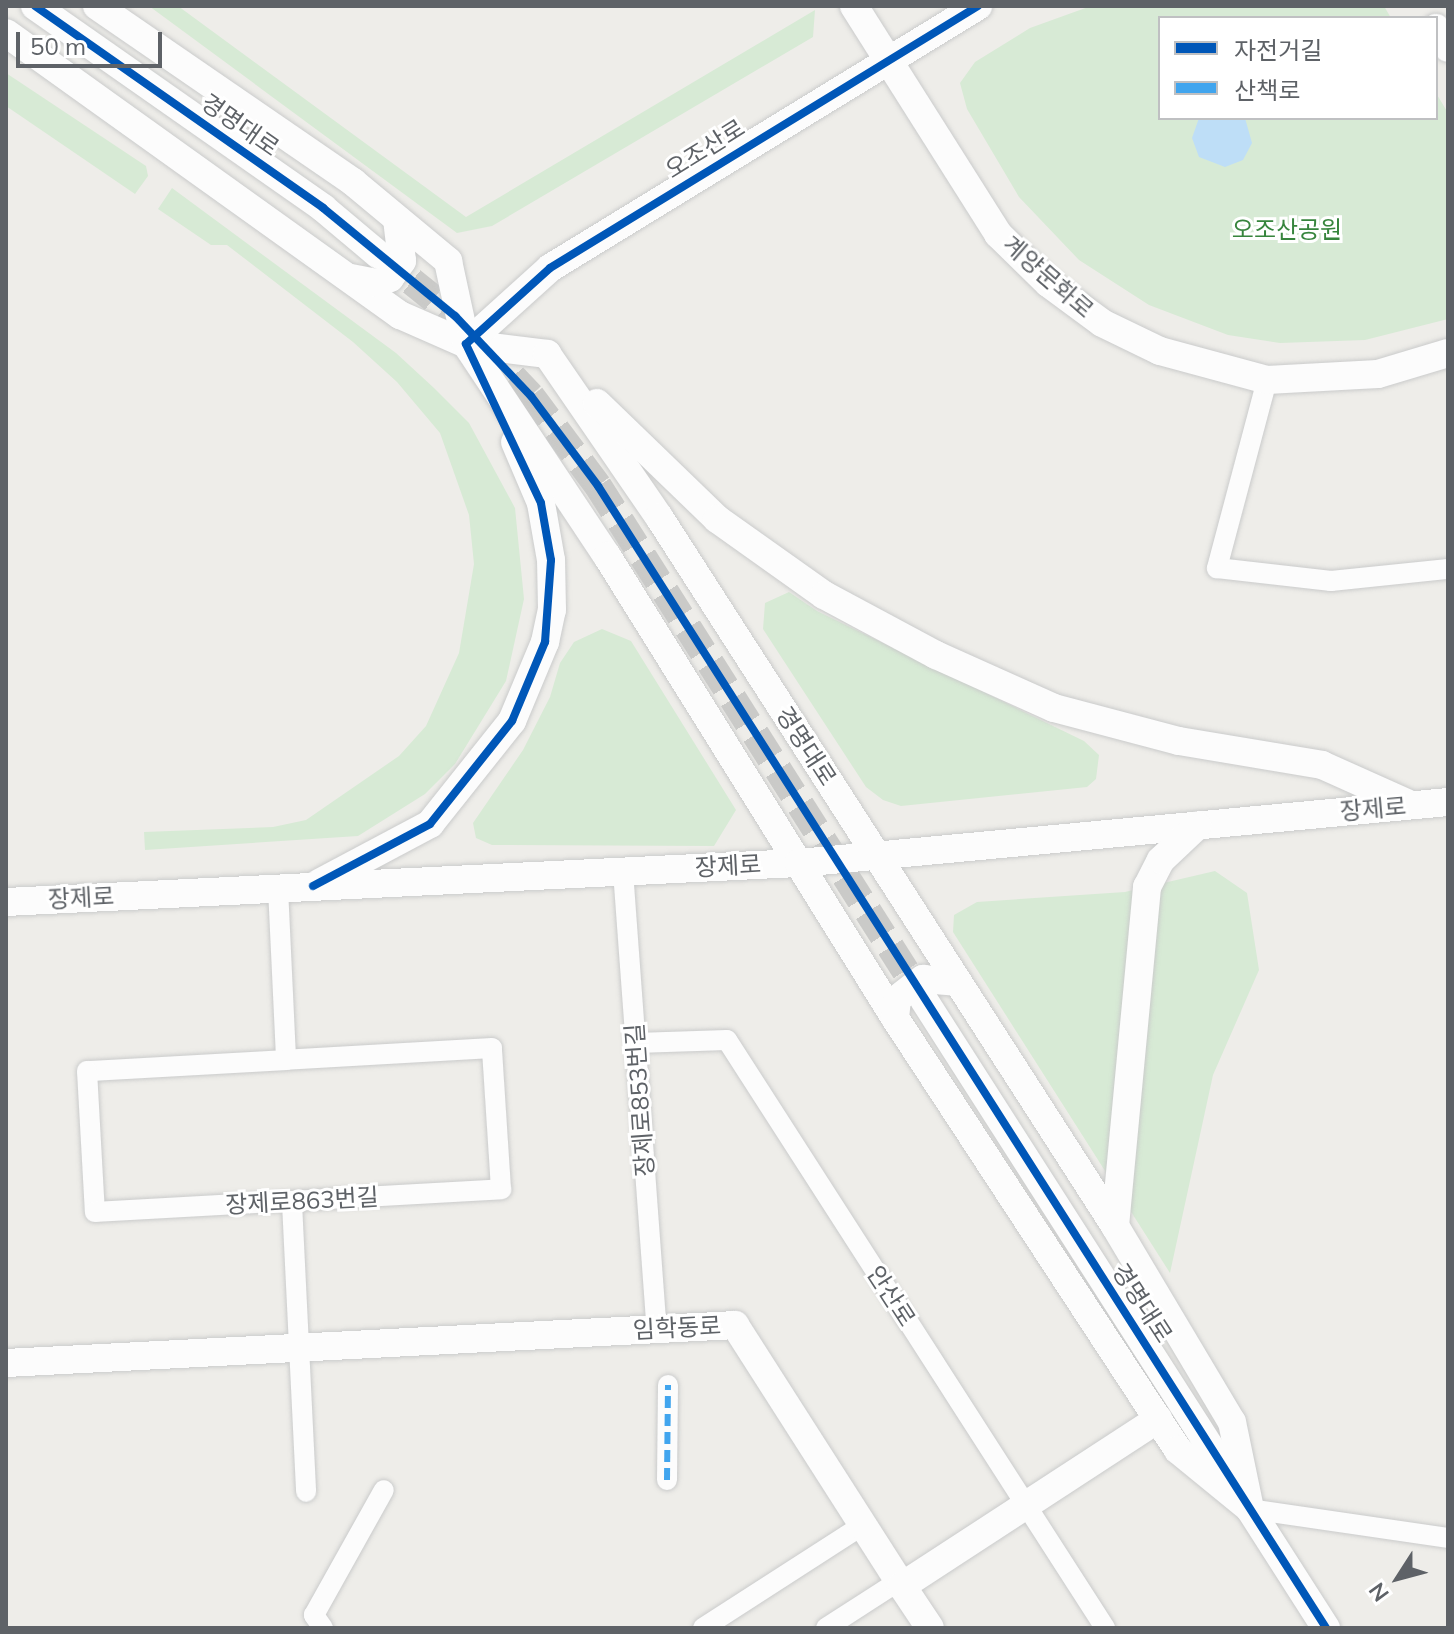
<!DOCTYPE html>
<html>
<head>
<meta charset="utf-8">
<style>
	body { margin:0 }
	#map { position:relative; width:1454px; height:1634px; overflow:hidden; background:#eeede9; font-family:Mulish,"Noto Sans KR",sans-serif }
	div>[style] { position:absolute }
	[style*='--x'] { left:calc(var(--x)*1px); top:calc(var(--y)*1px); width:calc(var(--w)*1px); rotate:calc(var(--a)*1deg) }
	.green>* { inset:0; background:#d7ead5 }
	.water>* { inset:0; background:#bedef7 }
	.secondary-tunnel>* { height:28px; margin-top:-14px; transform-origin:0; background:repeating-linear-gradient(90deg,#cacac8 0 28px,transparent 0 42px) }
	.roads { filter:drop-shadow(0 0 2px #cacbcb) drop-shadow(0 0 2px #cacbcb) }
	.street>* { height:20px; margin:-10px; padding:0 10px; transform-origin:10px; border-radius:10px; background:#fcfcfc }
	.secondary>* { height:28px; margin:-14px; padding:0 14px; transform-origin:14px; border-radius:14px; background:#fcfcfc }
	.quiet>* { height:6px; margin-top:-3px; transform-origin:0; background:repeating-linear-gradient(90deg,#41a5ee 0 12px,transparent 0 18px) }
	.cycleway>* { height:8px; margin:-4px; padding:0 4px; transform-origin:4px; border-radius:4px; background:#0057b8 }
	span { translate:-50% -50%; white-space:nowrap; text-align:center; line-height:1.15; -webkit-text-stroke:6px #fff; paint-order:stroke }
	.street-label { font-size:24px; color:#5e6267 }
	.park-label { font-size:24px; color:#37853d }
	.frame { position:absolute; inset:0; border:8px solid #5e6267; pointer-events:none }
	.legend { position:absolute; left:1158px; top:16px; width:280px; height:104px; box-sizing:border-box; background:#fff; border:2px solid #bfc0c2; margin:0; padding:10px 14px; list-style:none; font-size:24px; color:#5e6267 }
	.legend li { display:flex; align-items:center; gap:16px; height:40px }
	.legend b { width:40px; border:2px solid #bfc0c2 }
	.north { position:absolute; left:1358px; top:1538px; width:80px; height:80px; -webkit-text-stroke:6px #fff; paint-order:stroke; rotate:234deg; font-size:22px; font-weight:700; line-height:32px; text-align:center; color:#5e6267 }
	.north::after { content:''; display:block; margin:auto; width:28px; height:36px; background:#5e6267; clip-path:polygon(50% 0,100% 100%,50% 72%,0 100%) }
	.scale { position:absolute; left:16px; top:32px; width:146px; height:36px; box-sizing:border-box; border:4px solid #5e6267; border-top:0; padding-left:10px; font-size:24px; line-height:28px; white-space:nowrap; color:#5e6267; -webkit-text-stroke:6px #fff; paint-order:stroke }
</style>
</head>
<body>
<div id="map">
	<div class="green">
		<div style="clip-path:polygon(149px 6px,178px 6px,466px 217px,815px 10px,813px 37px,492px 226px,457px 233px)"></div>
		<div style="clip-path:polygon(1091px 6px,1384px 6px,1391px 18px,1160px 18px,1160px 118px,1436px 118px,1436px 93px,1448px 113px,1448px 319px,1365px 340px,1280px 343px,1228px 335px,1149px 305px,1079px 260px,1019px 197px,967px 109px,960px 83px,975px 62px,1030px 28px)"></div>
		<div style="clip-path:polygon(6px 73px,146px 166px,148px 176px,135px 194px,6px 106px)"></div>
		<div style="clip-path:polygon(172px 188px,396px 353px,434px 388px,469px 423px,515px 508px,524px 599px,506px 681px,455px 764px,425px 794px,358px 836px,145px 850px,144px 832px,273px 827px,306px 820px,399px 756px,426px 726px,459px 653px,474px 564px,469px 515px,440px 433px,397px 382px,353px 342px,227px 245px,211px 245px,158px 209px)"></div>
		<div style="clip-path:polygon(789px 592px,817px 611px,1084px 741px,1099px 755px,1096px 779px,1087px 787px,901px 806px,883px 800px,866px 787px,763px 629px,765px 603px)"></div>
		<div style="clip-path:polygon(602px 629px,631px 641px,736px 810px,714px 846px,492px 845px,476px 838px,473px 823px,523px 750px,550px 697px,560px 663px,574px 642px)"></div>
		<div style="clip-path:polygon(1215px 871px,1247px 893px,1259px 970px,1213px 1075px,1170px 1273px,953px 932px,954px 915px,977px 902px,1125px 892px)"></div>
	</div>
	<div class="water">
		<div style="clip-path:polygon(1199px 118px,1245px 118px,1252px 143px,1243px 160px,1225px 167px,1199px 157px,1192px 138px)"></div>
	</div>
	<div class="secondary-tunnel">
		<div style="--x:379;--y:255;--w:97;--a:38.8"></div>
		<div style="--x:455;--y:316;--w:110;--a:46.5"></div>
		<div style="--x:531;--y:396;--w:112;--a:53.3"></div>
		<div style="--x:598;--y:486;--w:609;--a:57.62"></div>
	</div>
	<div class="roads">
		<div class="street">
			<div style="--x:1267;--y:380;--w:195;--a:104.9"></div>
			<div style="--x:1217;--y:568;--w:115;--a:6.5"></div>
			<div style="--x:1331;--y:581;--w:118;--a:-5.9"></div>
			<div style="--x:623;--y:871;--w:460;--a:85.8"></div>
			<div style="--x:278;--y:888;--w:172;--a:87.3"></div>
			<div style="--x:286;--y:1060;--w:199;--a:176.8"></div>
			<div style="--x:87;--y:1071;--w:141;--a:86.8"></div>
			<div style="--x:95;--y:1212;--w:407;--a:-3.2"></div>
			<div style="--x:501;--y:1189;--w:141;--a:-93.7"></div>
			<div style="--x:492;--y:1048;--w:206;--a:176.7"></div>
			<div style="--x:636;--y:1043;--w:91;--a:-1.9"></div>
			<div style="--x:727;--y:1040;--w:699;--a:57.26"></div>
			<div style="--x:292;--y:1203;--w:289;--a:87.2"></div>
			<div style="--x:667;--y:1480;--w:95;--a:-89.4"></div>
			<div style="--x:1250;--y:1509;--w:200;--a:8.3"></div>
			<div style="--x:323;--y:1628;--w:16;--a:-125"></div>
			<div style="--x:314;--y:1615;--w:143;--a:-60.8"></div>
			<div style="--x:703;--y:1628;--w:190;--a:-32.8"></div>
			<div style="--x:826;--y:1628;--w:87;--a:-32.8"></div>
		</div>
		<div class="secondary">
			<div style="--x:35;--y:6;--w:352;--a:35"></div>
			<div style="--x:323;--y:208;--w:73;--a:40"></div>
			<div style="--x:97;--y:6;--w:311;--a:34.5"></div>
			<div style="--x:353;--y:182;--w:124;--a:39.7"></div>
			<div style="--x:448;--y:261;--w:85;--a:77.8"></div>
			<div style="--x:466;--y:344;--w:255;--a:56.4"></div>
			<div style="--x:607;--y:556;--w:544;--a:58.06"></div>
			<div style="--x:895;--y:1018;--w:516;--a:56.77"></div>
			<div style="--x:1178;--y:1450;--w:93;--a:39.3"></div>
			<div style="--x:854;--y:6;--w:270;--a:57.7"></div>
			<div style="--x:998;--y:234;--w:70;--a:44.4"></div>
			<div style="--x:1048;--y:283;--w:67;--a:36.5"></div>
			<div style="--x:1102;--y:323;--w:64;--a:25.8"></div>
			<div style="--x:1160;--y:351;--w:111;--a:15.2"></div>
			<div style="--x:1267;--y:380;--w:111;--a:-3.1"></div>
			<div style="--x:1378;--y:374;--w:73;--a:-16.7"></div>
			<div style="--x:1436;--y:28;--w:23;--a:59"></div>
			<div style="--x:6;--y:33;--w:485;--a:35.6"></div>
			<div style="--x:400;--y:315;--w:72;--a:23.7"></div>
			<div style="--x:466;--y:344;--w:82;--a:7"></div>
			<div style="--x:547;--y:354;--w:198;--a:55.5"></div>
			<div style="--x:659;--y:517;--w:843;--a:57.25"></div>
			<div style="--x:1115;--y:1226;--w:228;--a:59.2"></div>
			<div style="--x:1232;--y:1422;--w:89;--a:78.3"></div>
			<div style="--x:351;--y:278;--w:26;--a:11"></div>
			<div style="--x:377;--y:283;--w:14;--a:-21"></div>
			<div style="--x:390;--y:278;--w:21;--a:-55"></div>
			<div style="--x:402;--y:261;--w:42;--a:-96.8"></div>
			<div style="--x:466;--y:344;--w:113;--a:-42.1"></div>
			<div style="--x:550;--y:268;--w:502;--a:-31.47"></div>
			<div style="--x:597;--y:403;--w:167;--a:44"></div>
			<div style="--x:717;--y:519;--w:131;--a:35.4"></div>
			<div style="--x:824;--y:595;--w:127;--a:28.2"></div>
			<div style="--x:936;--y:655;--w:129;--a:24.2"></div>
			<div style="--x:1054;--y:708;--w:129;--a:14.8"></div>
			<div style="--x:1179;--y:741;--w:145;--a:9.5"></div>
			<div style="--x:1322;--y:765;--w:93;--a:24.1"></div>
			<div style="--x:319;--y:883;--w:126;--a:-28"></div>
			<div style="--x:430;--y:824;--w:132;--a:-51.5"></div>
			<div style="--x:512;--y:721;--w:86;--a:-67.3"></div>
			<div style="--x:545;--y:642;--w:33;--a:-78"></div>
			<div style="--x:552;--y:610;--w:50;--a:-91.1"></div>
			<div style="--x:551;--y:560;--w:58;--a:-100"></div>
			<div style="--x:541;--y:503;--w:66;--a:-113.1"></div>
			<div style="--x:6;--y:902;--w:794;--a:-2.82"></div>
			<div style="--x:799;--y:863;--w:652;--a:-5.37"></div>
			<div style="--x:924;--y:1000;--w:746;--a:57.38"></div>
			<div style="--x:895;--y:1018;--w:19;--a:-84"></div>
			<div style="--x:897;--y:999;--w:33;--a:-38"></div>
			<div style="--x:923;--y:979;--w:33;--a:5"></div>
			<div style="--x:1115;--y:1226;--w:341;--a:-84.6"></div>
			<div style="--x:1147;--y:887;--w:30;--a:-63"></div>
			<div style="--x:1161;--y:860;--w:50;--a:-43.4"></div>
			<div style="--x:6;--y:1363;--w:730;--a:-2.98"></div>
			<div style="--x:735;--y:1325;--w:310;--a:57.4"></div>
			<div style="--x:902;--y:1586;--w:306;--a:-33.1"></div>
			<div style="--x:902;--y:1586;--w:50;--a:56.3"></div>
		</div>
	</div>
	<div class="quiet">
		<div style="--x:667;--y:1480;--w:95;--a:-89.4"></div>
	</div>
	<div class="cycleway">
		<div style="--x:35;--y:6;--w:352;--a:35"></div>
		<div style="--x:323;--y:208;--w:171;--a:39.3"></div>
		<div style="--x:455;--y:316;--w:110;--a:46.5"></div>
		<div style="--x:531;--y:396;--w:112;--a:53.3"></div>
		<div style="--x:598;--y:486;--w:1354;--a:57.48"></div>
		<div style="--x:313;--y:886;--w:132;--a:-27.9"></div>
		<div style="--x:430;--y:824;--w:132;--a:-51.5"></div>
		<div style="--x:512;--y:721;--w:86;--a:-67.3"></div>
		<div style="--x:545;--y:642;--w:82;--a:-85.8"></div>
		<div style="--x:551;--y:560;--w:58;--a:-100"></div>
		<div style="--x:541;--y:503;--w:176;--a:-115.3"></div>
		<div style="--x:466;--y:344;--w:113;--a:-42.1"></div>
		<div style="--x:550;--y:268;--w:502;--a:-31.47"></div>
	</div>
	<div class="street-label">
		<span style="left:240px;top:125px;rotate:35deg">경명대로</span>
		<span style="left:705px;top:149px;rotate:-32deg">오조산로</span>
		<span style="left:1048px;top:277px;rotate:41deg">계양문화로</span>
		<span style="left:806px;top:746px;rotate:57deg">경명대로</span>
		<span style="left:1373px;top:809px;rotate:-5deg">장제로</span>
		<span style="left:728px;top:866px;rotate:-3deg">장제로</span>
		<span style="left:81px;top:898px;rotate:-3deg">장제로</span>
		<span style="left:640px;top:1100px;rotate:-94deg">장제로853번길</span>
		<span style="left:302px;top:1201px;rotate:-3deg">장제로863번길</span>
		<span style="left:891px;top:1296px;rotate:57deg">안산로</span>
		<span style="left:1142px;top:1303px;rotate:57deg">경명대로</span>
		<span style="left:677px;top:1328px;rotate:-3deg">임학동로</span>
	</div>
	<div class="park-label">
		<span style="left:1287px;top:230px">오조산공원</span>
	</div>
	<div class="frame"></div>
	<ul class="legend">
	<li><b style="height:10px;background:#0057b8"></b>자전거길</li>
	<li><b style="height:10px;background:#41a5ee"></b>산책로</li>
	</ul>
	<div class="north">N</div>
	<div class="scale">50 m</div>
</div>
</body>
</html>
